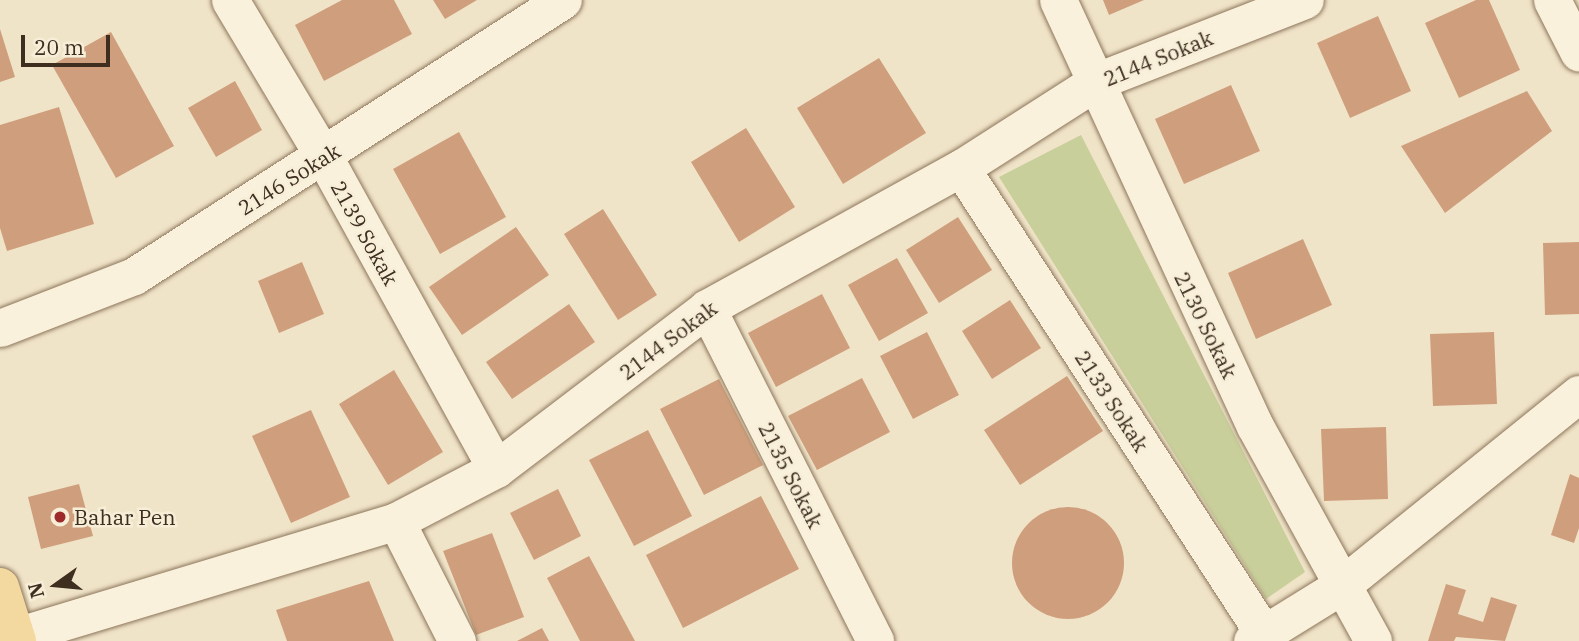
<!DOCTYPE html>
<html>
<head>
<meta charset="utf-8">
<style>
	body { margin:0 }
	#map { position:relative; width:1579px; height:641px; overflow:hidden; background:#f0e4c8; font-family:"IBM Plex Serif",serif }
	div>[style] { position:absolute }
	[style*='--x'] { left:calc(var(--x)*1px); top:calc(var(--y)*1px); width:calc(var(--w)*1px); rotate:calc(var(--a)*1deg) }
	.green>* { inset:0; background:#c9cf9b }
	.building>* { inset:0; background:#cf9f7d }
	.round { border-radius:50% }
	.roads { filter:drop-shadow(0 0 2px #8d765c) drop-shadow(0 0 2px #8d765c) }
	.minor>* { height:37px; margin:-18.5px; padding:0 18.5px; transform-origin:18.5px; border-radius:18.5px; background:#faf1dc }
	.major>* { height:38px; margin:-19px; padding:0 19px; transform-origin:19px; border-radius:19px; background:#f3d9a0 }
	.dots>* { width:19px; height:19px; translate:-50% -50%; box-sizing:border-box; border:4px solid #f7eed8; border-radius:50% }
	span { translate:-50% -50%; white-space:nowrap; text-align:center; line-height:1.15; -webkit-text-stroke:5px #f7eed8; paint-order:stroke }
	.street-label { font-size:21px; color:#3d2e20 }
	.poi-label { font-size:21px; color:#3d2e20 }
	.left { translate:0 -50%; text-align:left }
	.north { position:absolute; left:21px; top:550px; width:70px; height:70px; -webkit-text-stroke:5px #f7eed8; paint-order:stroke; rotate:255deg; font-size:19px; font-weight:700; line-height:28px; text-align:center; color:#3d2e20 }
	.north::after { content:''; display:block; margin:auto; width:24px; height:32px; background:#3d2e20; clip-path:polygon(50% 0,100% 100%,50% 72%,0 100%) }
	.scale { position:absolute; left:21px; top:35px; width:89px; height:32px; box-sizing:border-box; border:4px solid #3d2e20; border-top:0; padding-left:9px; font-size:21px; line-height:24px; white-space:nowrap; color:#3d2e20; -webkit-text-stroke:5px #f7eed8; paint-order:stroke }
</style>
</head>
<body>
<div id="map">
	<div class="green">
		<div style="clip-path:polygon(1081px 135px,1305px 572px,1266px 599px,999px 177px)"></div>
	</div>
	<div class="building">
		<div style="clip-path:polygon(342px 0,394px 0,412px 34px,324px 81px,295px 25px)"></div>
		<div style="clip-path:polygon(433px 0,477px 0,445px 19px)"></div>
		<div style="clip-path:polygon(1103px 0,1144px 0,1109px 15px)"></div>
		<div style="clip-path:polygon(1476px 0,1489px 0,1520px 70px,1459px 98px,1425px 23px)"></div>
		<div style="clip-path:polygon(1378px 16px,1411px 91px,1350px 118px,1317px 43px)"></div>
		<div style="clip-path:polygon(0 29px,15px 77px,0 82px)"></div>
		<div style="clip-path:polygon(111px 32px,174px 146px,116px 178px,52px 65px)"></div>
		<div style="clip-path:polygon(879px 58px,926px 133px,843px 184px,797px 108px)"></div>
		<div style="clip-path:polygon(235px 81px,262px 130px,216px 157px,188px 108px)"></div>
		<div style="clip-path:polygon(1231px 85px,1260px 151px,1184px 184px,1155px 119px)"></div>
		<div style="clip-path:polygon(1527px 91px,1552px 131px,1445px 213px,1401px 146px)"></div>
		<div style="clip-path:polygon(59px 107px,94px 224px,7px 251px,0 228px,0 125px)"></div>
		<div style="clip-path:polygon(746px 128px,795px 207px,739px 242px,691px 162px)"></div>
		<div style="clip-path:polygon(459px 132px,506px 217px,440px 254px,393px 169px)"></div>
		<div style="clip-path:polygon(603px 209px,657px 295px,618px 320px,564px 234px)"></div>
		<div style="clip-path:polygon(958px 217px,992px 270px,939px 303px,906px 250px)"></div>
		<div style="clip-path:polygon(516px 227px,549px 275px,462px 335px,429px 287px)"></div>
		<div style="clip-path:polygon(1303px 239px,1332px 305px,1256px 339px,1228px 273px)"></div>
		<div style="clip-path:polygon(1579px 242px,1579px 314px,1545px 315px,1543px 243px)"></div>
		<div style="clip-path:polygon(897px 258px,928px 313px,879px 341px,848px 285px)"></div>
		<div style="clip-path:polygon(302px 262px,324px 314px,279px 333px,258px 281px)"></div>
		<div style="clip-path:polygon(822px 294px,850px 348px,776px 387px,748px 333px)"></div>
		<div style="clip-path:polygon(1010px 300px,1041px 348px,992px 379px,962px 331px)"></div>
		<div style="clip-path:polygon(569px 304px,595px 342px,512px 399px,486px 362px)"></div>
		<div style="clip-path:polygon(927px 332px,959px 395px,913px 419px,880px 356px)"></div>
		<div style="clip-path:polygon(1494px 332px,1497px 404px,1433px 406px,1430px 334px)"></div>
		<div style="clip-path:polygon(394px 370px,443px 452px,388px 485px,339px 404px)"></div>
		<div style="clip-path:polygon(1067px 376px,1103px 431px,1020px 485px,984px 430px)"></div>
		<div style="clip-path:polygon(862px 378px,890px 432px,817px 470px,788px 416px)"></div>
		<div style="clip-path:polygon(719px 379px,763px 465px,704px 495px,660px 409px)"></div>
		<div style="clip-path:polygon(311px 410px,350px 497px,291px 523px,252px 436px)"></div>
		<div style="clip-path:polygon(1386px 427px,1388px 499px,1324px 501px,1321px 429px)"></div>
		<div style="clip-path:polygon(648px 430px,692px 516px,634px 546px,589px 460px)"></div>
		<div style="clip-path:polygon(1570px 474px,1579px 478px,1579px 528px,1574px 543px,1551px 535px)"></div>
		<div style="clip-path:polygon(79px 484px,93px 536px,41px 549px,28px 497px)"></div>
		<div style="clip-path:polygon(558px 489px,581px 536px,534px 560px,510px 513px)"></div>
		<div style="clip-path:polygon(761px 496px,799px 569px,683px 628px,646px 555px)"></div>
		<div class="round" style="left:1012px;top:507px;width:112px;height:112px"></div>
		<div style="clip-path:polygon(492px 533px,524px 617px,476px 635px,443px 551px)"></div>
		<div style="clip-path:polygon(589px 556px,635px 641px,580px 641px,547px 578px)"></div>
		<div style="clip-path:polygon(369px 581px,394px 641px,287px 641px,276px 610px)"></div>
		<div style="clip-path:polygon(1446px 584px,1466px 590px,1458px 614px,1483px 622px,1491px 597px,1517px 605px,1505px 641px,1456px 637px,1454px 641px,1428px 641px)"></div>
		<div style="clip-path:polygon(542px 628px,549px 641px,517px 641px)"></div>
	</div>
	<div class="roads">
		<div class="minor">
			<div style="--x:230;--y:0;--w:183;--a:59.1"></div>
			<div style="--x:324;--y:157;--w:356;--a:61.1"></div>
			<div style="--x:1058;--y:0;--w:469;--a:65.2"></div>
			<div style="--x:1255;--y:426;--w:245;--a:61.2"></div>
			<div style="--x:1552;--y:0;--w:59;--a:63"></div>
			<div style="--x:961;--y:168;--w:556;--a:56.97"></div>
			<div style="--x:707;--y:308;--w:373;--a:63.2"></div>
			<div style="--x:0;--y:328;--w:144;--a:-21.2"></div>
			<div style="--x:134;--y:276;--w:510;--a:-32.76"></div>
			<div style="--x:396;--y:521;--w:135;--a:63.1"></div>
			<div style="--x:16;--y:636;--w:397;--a:-16.8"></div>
			<div style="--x:396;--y:521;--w:113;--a:-27.5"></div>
			<div style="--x:496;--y:469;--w:265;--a:-37.3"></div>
			<div style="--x:707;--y:308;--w:290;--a:-28.9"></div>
			<div style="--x:961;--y:168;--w:161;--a:-32.6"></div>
			<div style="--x:1097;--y:81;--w:223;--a:-21.3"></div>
			<div style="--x:1252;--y:641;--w:105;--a:-31.7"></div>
			<div style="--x:1341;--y:586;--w:306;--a:-38.9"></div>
		</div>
		<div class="major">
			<div style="--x:0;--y:587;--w:57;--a:72.5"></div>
		</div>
	</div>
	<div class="dots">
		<div style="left:60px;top:517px;background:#9e2a2b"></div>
	</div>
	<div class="street-label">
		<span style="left:1158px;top:58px;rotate:-22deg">2144 Sokak</span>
		<span style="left:289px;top:179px;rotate:-32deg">2146 Sokak</span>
		<span style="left:365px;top:233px;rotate:61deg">2139 Sokak</span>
		<span style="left:1206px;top:325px;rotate:64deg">2130 Sokak</span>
		<span style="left:668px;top:340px;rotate:-37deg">2144 Sokak</span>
		<span style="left:1112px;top:401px;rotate:57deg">2133 Sokak</span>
		<span style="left:791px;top:475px;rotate:63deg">2135 Sokak</span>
	</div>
	<div class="poi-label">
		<span class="left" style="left:74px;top:517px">Bahar Pen</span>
	</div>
	<div class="north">N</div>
	<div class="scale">20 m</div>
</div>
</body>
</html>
